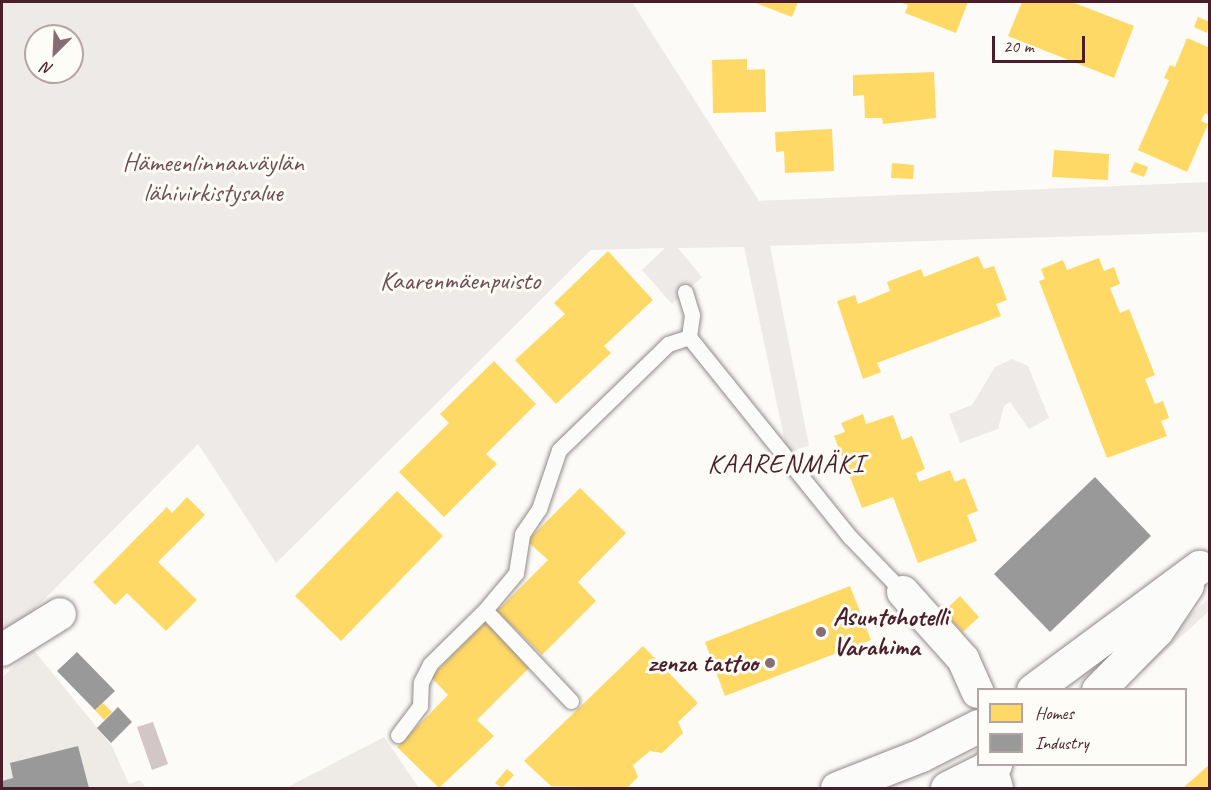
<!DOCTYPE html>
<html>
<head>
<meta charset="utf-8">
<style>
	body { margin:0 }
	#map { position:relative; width:1211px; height:790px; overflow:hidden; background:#fcfbf8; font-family:Caveat,sans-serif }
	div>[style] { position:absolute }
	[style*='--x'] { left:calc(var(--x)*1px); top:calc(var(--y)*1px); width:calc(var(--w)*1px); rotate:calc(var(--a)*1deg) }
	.built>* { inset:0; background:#eeebe7 }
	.green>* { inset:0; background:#eeeae8 }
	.water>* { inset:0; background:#d2c7c6 }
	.homes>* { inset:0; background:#ffd966 }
	.industry>* { inset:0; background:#999 }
	.roads { filter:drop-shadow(0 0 2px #928a8b) drop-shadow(0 0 2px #928a8b) }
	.service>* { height:15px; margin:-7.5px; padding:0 7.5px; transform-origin:7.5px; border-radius:7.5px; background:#fbfbf9 }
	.minor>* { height:32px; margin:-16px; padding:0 16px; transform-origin:16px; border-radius:16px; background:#fbfbf9 }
	.secondary>* { height:33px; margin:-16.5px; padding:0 16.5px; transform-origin:16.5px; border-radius:16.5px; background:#fbfbf9 }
	.dots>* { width:16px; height:16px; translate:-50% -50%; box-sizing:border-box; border:3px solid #fdfcf7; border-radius:50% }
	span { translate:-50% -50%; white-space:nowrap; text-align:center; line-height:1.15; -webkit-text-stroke:6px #fdfcf7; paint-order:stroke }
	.park-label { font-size:26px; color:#704e57 }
	.poi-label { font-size:26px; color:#4a1f2b; font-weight:700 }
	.left { translate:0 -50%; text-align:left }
	.right { translate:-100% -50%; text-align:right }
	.neighbourhood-label { font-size:27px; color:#4a1f2b; letter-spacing:1.5px }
	.frame { position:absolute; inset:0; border:3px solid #4a1f2b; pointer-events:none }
	.legend { position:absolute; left:977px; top:688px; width:210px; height:78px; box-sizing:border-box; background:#fdfcf7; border:2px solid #b5a4a5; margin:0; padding:8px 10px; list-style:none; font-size:18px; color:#4a1f2b }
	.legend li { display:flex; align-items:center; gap:12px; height:30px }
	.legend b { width:30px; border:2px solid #b5a4a5 }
	.north { position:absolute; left:24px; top:24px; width:60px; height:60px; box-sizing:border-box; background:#fdfcf7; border:2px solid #b5a4a5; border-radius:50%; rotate:204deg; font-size:16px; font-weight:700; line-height:24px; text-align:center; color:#4a1f2b }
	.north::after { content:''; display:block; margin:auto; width:21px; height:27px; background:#886c73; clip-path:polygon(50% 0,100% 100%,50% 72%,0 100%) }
	.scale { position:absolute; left:992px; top:36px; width:93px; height:27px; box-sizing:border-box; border:3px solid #4a1f2b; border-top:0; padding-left:8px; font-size:18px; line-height:21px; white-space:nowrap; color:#4a1f2b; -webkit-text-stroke:4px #fdfcf7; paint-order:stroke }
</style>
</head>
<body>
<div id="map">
	<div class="built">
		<div style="clip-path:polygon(32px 648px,112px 746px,129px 784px,140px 780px,146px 788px,2px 788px,2px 678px)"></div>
		<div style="clip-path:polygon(384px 737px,419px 788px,286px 788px)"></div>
	</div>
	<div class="green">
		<div style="clip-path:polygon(evenodd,2px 2px,632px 2px,759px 201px,1209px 182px,1209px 232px,770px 246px,809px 446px,787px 452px,744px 247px,678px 248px,702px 277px,672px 304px,642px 270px,665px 248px,591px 250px,276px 563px,198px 444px,2px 642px,2px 2px,36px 36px,72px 36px,72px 72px,36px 72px,36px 36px)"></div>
		<div style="clip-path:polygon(1012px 359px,1028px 366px,1049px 418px,1029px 429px,1010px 402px,1004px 406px,998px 429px,960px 443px,949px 414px,972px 405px,995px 367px)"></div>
		<div style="clip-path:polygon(1209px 598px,1209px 611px,1143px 671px,1136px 664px)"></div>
	</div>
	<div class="water">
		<div style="clip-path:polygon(153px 722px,168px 764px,152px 770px,137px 727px)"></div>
	</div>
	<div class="homes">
		<div style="clip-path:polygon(753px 2px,798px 2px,792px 17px)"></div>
		<div style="clip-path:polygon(899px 2px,968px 2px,956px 33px,905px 13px,908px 5px)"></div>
		<div style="clip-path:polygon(1022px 2px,1072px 2px,1134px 26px,1114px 78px,1008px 36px)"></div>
		<div style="clip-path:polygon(1198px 17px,1210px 22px,1207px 33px,1194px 27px)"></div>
		<div style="clip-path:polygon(1187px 38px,1210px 48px,1210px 116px,1205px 113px,1201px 121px,1208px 124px,1187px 172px,1138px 150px,1169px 80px,1164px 78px,1170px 65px,1175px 67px)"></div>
		<div style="clip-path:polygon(747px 59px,747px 70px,765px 69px,766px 112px,713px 113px,712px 60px)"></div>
		<div style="clip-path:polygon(934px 72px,936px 118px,883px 124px,882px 118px,865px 118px,864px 95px,853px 96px,853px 75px)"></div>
		<div style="clip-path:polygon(832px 129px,834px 171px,785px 173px,784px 151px,776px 152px,775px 132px)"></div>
		<div style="clip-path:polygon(1054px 150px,1109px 154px,1108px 180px,1052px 177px)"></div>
		<div style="clip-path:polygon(1135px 162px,1148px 167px,1144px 177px,1130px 172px)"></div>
		<div style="clip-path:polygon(892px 163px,914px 165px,913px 179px,891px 178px)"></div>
		<div style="clip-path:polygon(608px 251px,653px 300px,604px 346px,611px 353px,556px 404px,515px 360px,565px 314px,554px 303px)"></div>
		<div style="clip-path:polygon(978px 256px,984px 269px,994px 266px,1007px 300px,996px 304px,1001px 316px,877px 363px,881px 372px,863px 379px,837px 301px,855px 295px,858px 304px,890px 291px,887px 282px,921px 269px,924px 277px)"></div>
		<div style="clip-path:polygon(1099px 258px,1104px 271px,1114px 267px,1120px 284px,1110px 288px,1120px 313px,1129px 309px,1155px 375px,1145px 379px,1155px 404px,1163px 401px,1169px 418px,1161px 421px,1167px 436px,1107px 458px,1039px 281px,1045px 279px,1041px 269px,1063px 260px,1067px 270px)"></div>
		<div style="clip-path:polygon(494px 361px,536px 404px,486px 454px,497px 464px,444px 517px,399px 472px,449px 423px,440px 414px)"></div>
		<div style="clip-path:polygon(863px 414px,866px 424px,893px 415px,902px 440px,912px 436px,925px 469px,916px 473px,919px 482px,950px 470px,955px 482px,965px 478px,978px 511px,967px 515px,977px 541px,918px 563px,893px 497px,862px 508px,834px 436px,845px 432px,841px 423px)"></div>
		<div style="clip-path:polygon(580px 488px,626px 533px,578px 582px,596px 601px,542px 655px,497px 611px,548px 560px,527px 541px)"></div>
		<div style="clip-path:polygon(397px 491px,443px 536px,341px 641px,295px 596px)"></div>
		<div style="clip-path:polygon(187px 497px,205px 515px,158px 562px,197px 600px,166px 631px,127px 593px,115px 605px,93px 582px,167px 507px,172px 513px)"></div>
		<div style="clip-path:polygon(850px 586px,871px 640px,725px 696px,705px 642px)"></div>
		<div style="clip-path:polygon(960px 596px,979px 617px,963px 632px,943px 612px)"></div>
		<div style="clip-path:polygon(485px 622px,530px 667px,477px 720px,494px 736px,439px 788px,397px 747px,448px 695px,431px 677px)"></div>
		<div style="clip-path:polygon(643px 646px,698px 703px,678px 722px,683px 733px,662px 753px,650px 751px,633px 765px,638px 777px,627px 788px,551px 786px,524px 761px)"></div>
		<div style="clip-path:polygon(103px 703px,112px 712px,104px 720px,95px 710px)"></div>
		<div style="clip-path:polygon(1210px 764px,1210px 788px,1183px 788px)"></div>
		<div style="clip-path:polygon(507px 769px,514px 775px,502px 788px,495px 783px)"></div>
	</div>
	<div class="industry">
		<div style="clip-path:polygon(1095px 477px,1151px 536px,1050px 632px,994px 574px)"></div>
		<div style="clip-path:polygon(77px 652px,115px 691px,95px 710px,57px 671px)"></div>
		<div style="clip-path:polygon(118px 707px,132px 722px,111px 743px,97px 728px)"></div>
		<div style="clip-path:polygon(78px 746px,89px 788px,2px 788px,2px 781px,13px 778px,10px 763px)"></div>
	</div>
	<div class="roads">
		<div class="service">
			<div style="--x:685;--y:292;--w:24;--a:73"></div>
			<div style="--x:692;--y:315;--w:22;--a:98"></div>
			<div style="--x:689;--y:337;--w:257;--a:51.2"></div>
			<div style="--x:850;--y:537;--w:76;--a:46.1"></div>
			<div style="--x:571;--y:701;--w:125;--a:-133.4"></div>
			<div style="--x:485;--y:610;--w:48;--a:-50"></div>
			<div style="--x:516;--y:573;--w:39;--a:-81"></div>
			<div style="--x:522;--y:534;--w:30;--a:-56"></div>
			<div style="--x:539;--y:509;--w:62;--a:-71.3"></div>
			<div style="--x:559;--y:450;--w:152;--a:-44.2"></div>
			<div style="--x:668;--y:344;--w:22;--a:-18"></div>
			<div style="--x:398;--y:735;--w:36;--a:-53"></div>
			<div style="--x:420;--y:706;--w:24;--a:-88"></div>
			<div style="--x:421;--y:682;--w:20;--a:-63"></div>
			<div style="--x:430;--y:664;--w:77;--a:-44.5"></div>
		</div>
		<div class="minor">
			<div style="--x:903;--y:592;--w:90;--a:48.2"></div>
			<div style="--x:963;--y:659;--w:36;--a:66"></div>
			<div style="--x:2;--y:650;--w:68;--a:-31.8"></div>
			<div style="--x:990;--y:764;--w:25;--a:74"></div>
		</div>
		<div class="secondary">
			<div style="--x:1033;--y:690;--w:207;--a:-36.5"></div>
			<div style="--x:1098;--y:690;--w:84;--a:-45.5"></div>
			<div style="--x:1157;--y:630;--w:54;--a:-56.3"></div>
			<div style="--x:837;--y:788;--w:90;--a:-21.4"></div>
			<div style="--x:921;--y:755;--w:64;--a:-27"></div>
			<div style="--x:947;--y:788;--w:54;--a:-26.6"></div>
		</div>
	</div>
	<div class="dots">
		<div style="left:821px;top:632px;background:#886c73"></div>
		<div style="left:770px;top:663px;background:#886c73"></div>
	</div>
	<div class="park-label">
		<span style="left:213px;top:178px">Hämeenlinnanväylän<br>lähivirkistysalue</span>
		<span style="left:460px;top:281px">Kaarenmäenpuisto</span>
	</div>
	<div class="poi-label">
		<span class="left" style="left:833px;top:632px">Asuntohotelli<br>Varahima</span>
		<span class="right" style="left:758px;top:663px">zenza tattoo</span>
	</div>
	<div class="neighbourhood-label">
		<span style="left:786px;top:464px">KAARENMÄKI</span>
	</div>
	<div class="frame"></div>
	<ul class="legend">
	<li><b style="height:16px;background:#ffd966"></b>Homes</li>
	<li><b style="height:16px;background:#999"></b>Industry</li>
	</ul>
	<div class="north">N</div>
	<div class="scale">20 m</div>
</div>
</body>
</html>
